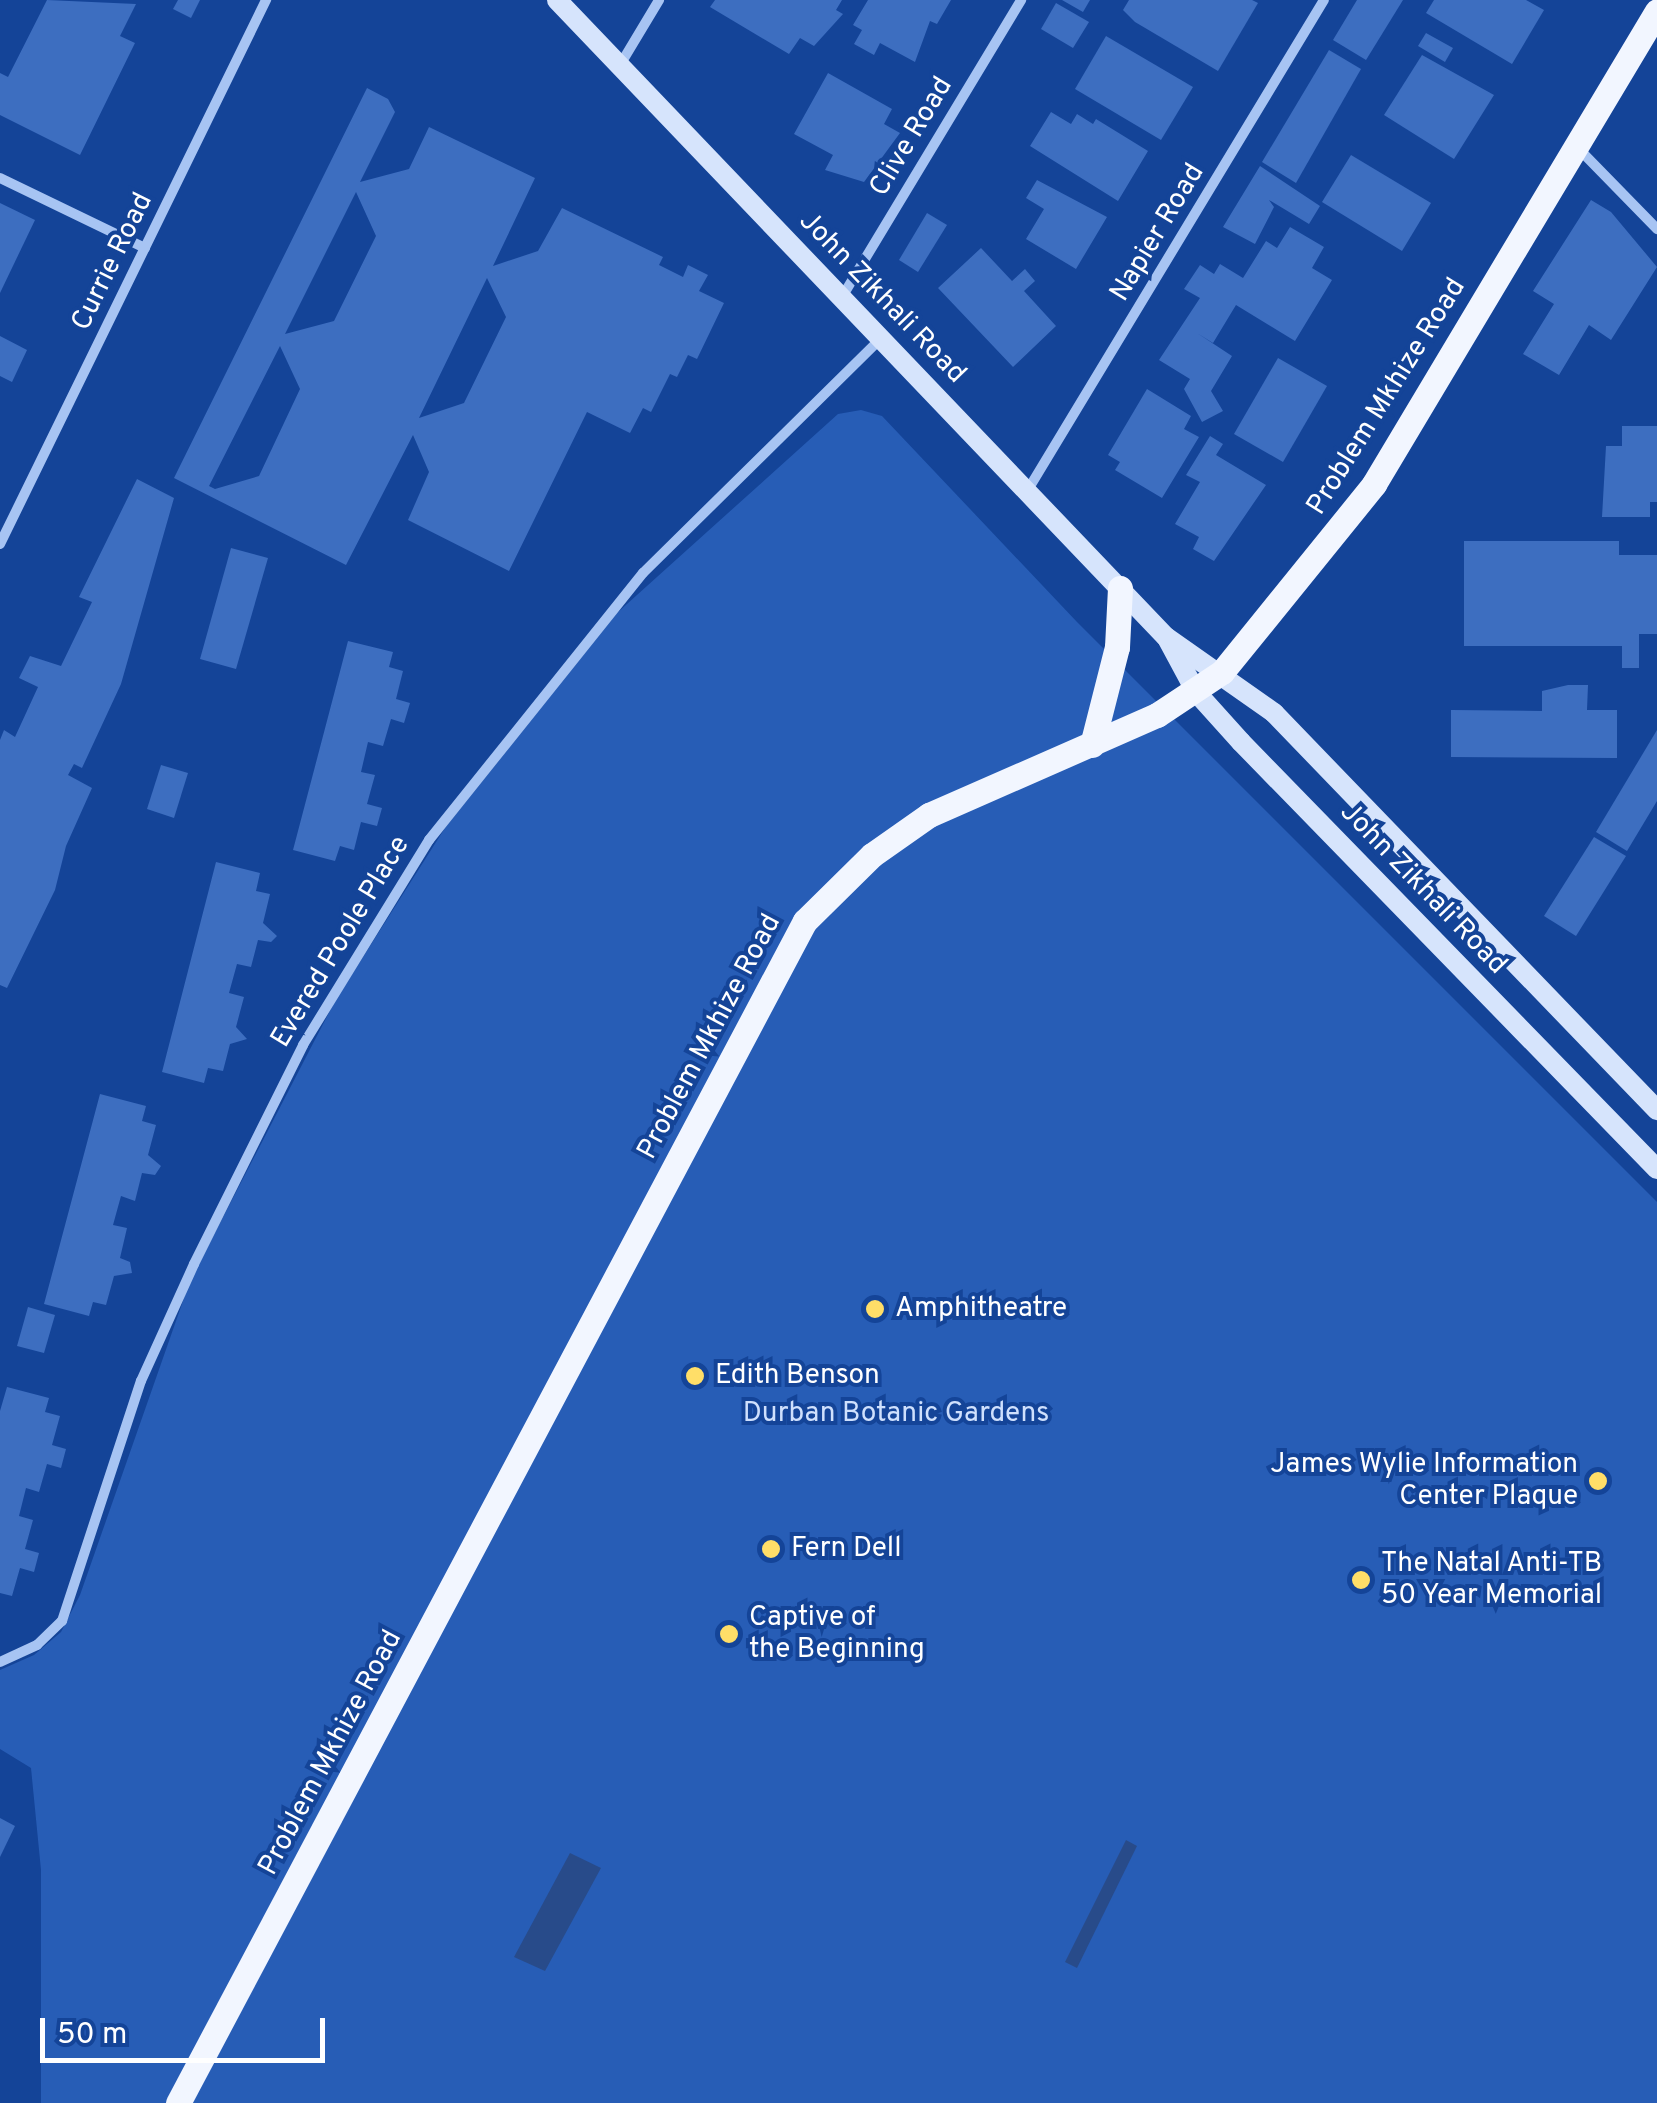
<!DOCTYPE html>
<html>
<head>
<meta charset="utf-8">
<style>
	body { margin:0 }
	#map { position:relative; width:1657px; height:2103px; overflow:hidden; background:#144498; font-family:Overpass,sans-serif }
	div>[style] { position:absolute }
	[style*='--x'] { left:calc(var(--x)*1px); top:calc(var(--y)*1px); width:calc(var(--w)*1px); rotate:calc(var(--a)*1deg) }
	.green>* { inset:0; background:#275db6 }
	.water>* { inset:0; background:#284b8a }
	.building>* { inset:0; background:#3d6ec0 }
	.minor>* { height:10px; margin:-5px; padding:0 5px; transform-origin:5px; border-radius:5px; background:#a7c4f3 }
	.secondary>* { height:20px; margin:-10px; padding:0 10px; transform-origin:10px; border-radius:10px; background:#d6e4fc }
	.primary>* { height:25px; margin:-12.5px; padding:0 12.5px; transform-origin:12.5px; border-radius:12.5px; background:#f2f6ff }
	.dots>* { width:28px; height:28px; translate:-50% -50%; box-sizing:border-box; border:5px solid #144498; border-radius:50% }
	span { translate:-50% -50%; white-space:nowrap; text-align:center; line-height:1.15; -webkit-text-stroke:8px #144498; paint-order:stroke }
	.street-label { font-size:28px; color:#fff }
	.poi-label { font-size:28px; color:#fff }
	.left { translate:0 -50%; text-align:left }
	.right { translate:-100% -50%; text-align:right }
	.park-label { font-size:28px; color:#cfe0fd }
	.scale { position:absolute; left:40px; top:2018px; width:285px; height:45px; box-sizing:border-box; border:5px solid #fff; border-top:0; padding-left:12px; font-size:30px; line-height:35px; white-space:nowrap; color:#fff; -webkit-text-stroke:8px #144498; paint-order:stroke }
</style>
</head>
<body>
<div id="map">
	<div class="green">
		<div style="clip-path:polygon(861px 410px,882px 416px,1077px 622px,1657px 1202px,1657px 2103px,41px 2103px,41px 1870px,31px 1768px,0 1749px,0 1670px,34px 1655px,61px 1632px,80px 1595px,190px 1281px,335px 1001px,445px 828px,617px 613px,838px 414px)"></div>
	</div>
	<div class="water">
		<div style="clip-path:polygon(1126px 1840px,1137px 1846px,1077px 1968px,1065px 1962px)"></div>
		<div style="clip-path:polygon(570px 1853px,601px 1868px,545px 1971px,514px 1957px)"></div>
	</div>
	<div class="building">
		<div style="clip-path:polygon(47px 0,136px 4px,120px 36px,135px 43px,80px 155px,0 115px,0 73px,8px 77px)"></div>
		<div style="clip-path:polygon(178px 0,200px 0,191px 18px,173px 9px)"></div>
		<div style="clip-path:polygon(715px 0,842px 0,836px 10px,843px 14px,814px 46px,800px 38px,789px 54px,710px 7px)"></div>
		<div style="clip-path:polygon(868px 0,951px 0,937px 24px,930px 21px,915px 62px,880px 43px,874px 55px,854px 44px,862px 30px,853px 25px)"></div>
		<div style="clip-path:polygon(1062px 0,1090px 0,1083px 12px)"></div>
		<div style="clip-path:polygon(1129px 0,1252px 0,1258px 3px,1218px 71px,1135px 22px,1123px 10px)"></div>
		<div style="clip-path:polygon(1357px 0,1403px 0,1366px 60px,1333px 40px)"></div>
		<div style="clip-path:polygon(1434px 0,1526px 0,1544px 10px,1512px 64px,1426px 13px)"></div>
		<div style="clip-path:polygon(1056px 3px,1089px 22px,1073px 48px,1041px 29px)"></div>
		<div style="clip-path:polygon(1426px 33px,1453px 48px,1445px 62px,1418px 46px)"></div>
		<div style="clip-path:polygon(1106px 36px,1193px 87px,1161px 140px,1075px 89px)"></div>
		<div style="clip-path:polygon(1329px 50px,1361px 69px,1296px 183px,1262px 162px)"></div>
		<div style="clip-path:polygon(1422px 55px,1494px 95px,1454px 159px,1384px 115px)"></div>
		<div style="clip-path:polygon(828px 73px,892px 109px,884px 124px,900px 133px,864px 182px,825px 170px,833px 155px,794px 134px)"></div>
		<div style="clip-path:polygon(evenodd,367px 88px,388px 99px,395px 112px,360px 182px,409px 169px,429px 127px,535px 178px,493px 266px,538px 251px,562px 208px,663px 257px,659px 265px,683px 277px,688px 265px,708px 275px,699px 291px,724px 303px,697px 359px,688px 355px,677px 377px,670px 374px,651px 412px,643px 408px,630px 433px,587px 412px,509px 571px,408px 520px,429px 472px,413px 435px,346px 565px,174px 478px,367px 88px,356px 192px,376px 236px,334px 321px,285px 334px,356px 192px,367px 88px,487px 278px,506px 317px,464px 403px,419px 418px,487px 278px,367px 88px,280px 346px,300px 389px,259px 476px,215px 489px,209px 486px,280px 346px)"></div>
		<div style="clip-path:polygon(1051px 112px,1071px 124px,1077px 114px,1093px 124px,1096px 119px,1148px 151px,1118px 201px,1030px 146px)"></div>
		<div style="clip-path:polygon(1351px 155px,1431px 203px,1402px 251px,1322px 202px)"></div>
		<div style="clip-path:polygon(1260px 166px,1320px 206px,1309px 224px,1269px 200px,1274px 207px,1255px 244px,1223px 227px)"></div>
		<div style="clip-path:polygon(1037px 180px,1107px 217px,1076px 269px,1026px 239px,1044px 209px,1026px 198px)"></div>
		<div style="clip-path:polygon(1591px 200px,1611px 212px,1657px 267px,1611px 340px,1589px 325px,1559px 375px,1523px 354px,1554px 304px,1533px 291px)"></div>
		<div style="clip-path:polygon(0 203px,35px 220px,0 293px)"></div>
		<div style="clip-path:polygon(927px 213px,947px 225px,918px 272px,899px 260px)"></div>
		<div style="clip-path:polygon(1290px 227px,1324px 247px,1312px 268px,1332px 280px,1295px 341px,1236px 305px,1213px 343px,1197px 333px,1232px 356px,1211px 391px,1223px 411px,1202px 422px,1184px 389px,1190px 379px,1159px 360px,1200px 298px,1184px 289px,1200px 265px,1214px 274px,1220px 264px,1243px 278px,1266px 241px,1277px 248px)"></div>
		<div style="clip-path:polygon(981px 248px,1012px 281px,1025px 269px,1035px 281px,1024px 291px,1056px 326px,1013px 367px,938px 288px)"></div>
		<div style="clip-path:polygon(0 336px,27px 350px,12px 382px,0 376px)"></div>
		<div style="clip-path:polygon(1278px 358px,1327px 386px,1283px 462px,1234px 434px)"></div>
		<div style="clip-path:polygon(1147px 389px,1191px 416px,1184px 429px,1199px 437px,1162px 498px,1115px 470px,1120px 462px,1108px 455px)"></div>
		<div style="clip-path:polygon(1622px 426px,1657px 426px,1657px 502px,1650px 502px,1650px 517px,1602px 517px,1606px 446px,1622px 446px)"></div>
		<div style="clip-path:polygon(1210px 436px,1223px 444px,1216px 455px,1266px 485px,1214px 561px,1193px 549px,1199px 537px,1175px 524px,1200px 482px,1186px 475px)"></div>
		<div style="clip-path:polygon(137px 479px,174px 498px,121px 684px,82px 768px,74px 764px,68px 775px,92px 788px,66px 846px,55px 890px,7px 988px,0 985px,0 740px,4px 730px,15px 737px,38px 687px,19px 678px,30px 656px,61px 666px,92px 602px,79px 597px)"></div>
		<div style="clip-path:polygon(1464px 541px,1619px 541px,1619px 555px,1657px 555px,1657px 634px,1639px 634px,1639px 668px,1622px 668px,1622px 646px,1464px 646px)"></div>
		<div style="clip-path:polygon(231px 548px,268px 558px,236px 669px,200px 659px)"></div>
		<div style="clip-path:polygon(348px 641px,393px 652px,389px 667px,403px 671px,396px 699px,410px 703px,404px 723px,391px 719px,383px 746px,368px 742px,361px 772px,375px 775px,367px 804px,382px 808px,377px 826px,361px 822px,354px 850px,340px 846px,335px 861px,293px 850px)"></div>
		<div style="clip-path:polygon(1568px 685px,1588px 685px,1587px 710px,1617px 710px,1617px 758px,1451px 757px,1451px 710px,1542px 711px,1542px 691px)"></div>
		<div style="clip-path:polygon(1657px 730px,1657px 801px,1627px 851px,1596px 832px)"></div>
		<div style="clip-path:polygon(161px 765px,188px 773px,174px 818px,147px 809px)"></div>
		<div style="clip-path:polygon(1594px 837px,1626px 856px,1576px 936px,1544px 916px)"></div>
		<div style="clip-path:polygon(216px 862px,260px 873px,256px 891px,270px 894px,263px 923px,277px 936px,271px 942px,258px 940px,251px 967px,237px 964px,229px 993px,244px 997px,236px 1027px,247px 1039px,230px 1044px,223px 1071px,208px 1068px,204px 1083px,162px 1072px)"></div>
		<div style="clip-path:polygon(100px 1094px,146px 1106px,142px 1121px,156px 1125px,148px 1155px,161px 1166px,155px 1175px,142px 1173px,135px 1201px,121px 1196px,113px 1225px,127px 1228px,120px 1258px,130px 1262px,132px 1273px,114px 1276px,106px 1305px,93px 1302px,89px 1316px,44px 1304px)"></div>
		<div style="clip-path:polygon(28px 1307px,55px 1315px,44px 1353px,17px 1346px)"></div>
		<div style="clip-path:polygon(7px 1387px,49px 1398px,45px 1412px,60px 1416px,52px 1445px,66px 1449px,61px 1468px,47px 1464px,39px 1492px,26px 1488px,19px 1516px,33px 1520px,25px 1549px,39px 1553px,34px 1572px,20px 1568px,12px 1596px,0 1593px,0 1411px)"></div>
		<div style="clip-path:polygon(0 1818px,15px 1826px,0 1857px)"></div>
	</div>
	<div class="minor">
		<div style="--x:620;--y:65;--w:76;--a:-59"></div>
		<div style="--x:1577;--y:147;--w:115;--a:45.7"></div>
		<div style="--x:0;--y:178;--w:161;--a:25.8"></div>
		<div style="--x:842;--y:297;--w:347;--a:-58.9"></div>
		<div style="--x:1029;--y:488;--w:570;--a:-58.85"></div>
		<div style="--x:0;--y:544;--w:606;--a:-63.94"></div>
		<div style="--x:0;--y:1662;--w:41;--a:-24.7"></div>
		<div style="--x:37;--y:1645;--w:35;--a:-44"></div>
		<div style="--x:62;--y:1621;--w:253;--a:-71.8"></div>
		<div style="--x:141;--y:1381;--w:128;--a:-65.6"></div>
		<div style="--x:194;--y:1264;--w:245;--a:-63.5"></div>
		<div style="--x:303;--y:1045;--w:241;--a:-58.4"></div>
		<div style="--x:429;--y:840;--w:342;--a:-51.3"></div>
		<div style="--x:643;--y:573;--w:334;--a:-44.6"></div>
	</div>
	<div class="secondary">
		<div style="--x:557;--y:0;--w:881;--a:46.29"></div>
		<div style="--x:1166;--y:637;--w:132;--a:35.1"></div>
		<div style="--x:1274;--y:713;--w:552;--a:46.03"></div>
		<div style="--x:1168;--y:640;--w:59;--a:61.7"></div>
		<div style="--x:1196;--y:692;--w:67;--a:48"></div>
		<div style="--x:1241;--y:742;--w:596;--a:45.75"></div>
	</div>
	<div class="primary">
		<div style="--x:1092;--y:745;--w:101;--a:-75.7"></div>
		<div style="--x:1117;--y:647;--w:59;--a:-87.1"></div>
		<div style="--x:178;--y:2103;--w:1338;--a:-62.06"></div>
		<div style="--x:805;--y:921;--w:94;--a:-44.6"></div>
		<div style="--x:872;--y:855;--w:70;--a:-35.1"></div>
		<div style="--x:929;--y:815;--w:249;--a:-23.7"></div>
		<div style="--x:1157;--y:715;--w:78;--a:-33.5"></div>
		<div style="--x:1222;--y:672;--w:242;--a:-51"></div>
		<div style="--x:1374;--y:484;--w:551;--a:-59.11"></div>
	</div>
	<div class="dots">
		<div style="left:875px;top:1309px;background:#ffde68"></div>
		<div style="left:695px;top:1376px;background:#ffde68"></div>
		<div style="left:1598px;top:1481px;background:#ffde68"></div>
		<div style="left:771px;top:1549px;background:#ffde68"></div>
		<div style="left:1361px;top:1580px;background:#ffde68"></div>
		<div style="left:729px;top:1634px;background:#ffde68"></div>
	</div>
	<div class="street-label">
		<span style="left:912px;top:137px;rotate:-59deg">Clive Road</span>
		<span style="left:1158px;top:233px;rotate:-59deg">Napier Road</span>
		<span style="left:113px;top:262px;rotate:-64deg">Currie Road</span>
		<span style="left:882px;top:298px;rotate:46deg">John Zikhali Road</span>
		<span style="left:1387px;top:397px;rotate:-58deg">Problem Mkhize Road</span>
		<span style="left:1423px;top:889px;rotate:46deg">John Zikhali Road</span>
		<span style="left:341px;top:942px;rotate:-59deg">Evered Poole Place</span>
		<span style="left:710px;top:1037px;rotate:-62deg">Problem Mkhize Road</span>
		<span style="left:331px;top:1753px;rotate:-62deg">Problem Mkhize Road</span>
	</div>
	<div class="poi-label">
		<span class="left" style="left:895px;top:1309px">Amphitheatre</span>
		<span class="left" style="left:715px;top:1376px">Edith Benson</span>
		<span class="right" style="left:1578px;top:1481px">James Wylie Information<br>Center Plaque</span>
		<span class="left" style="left:791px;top:1549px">Fern Dell</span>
		<span class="left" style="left:1381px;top:1580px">The Natal Anti-TB<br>50 Year Memorial</span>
		<span class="left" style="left:749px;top:1634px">Captive of<br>the Beginning</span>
	</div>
	<div class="park-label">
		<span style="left:896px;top:1414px">Durban Botanic Gardens</span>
	</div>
	<div class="scale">50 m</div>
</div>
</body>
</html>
